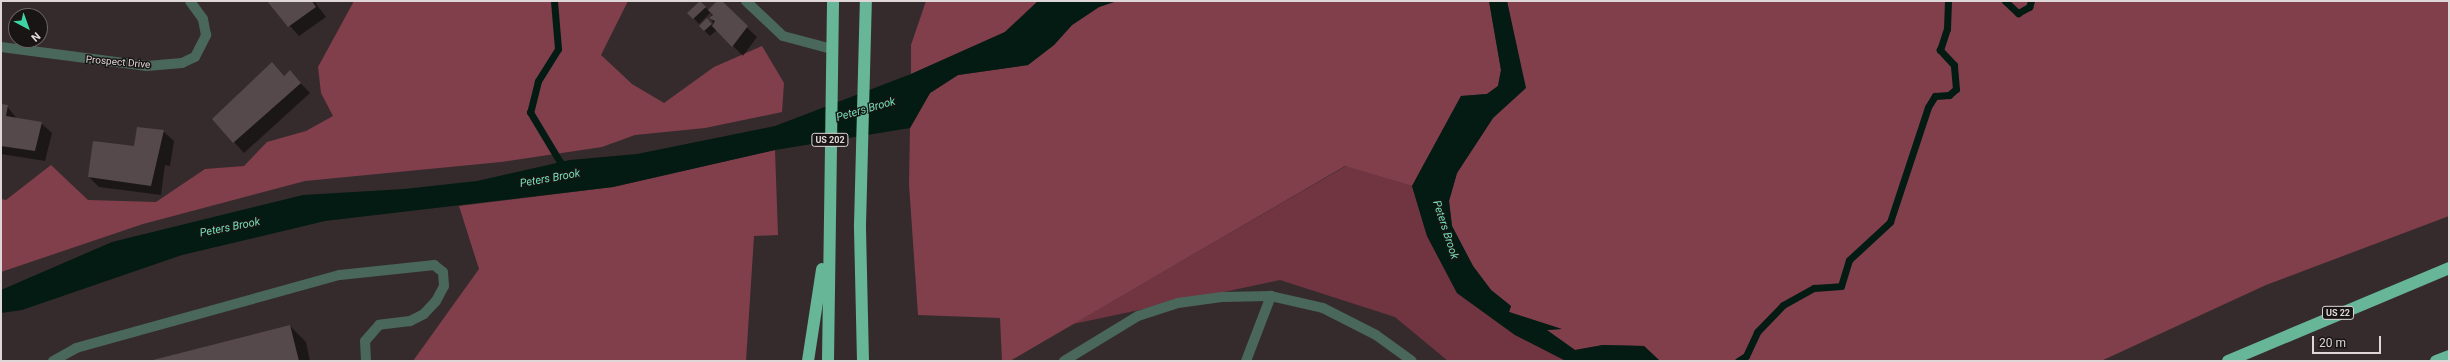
<!DOCTYPE html>
<html>
<head>
<meta charset="utf-8">
<style>
	body { margin:0 }
	#map { position:relative; width:2450px; height:362px; overflow:hidden; background:#362b2c; font-family:Roboto,sans-serif }
	div>[style] { position:absolute }
	[style*='--x'] { left:calc(var(--x)*1px); top:calc(var(--y)*1px); width:calc(var(--w)*1px); rotate:calc(var(--a)*1deg) }
	.green>* { inset:0; background:#713542 }
	.forest>* { inset:0; background:#813f4c }
	.water>* { inset:0; background:#031b13 }
	.shadow>* { inset:0; background:#0007 }
	.stream>* { height:7px; margin:-3.5px; padding:0 3.5px; transform-origin:3.5px; border-radius:3.5px; background:#031b13 }
	.building>* { inset:0; background:#56494b }
	.minor>* { height:10px; margin:-5px; padding:0 5px; transform-origin:5px; border-radius:5px; background:#49675b }
	.highway>* { height:12px; margin:-6px; padding:0 6px; transform-origin:6px; border-radius:6px; background:#66b697 }
	span { translate:-50% -50%; white-space:nowrap; text-align:center; line-height:1.15; -webkit-text-stroke:3px #1a1515; paint-order:stroke }
	.shield-label span { padding:1px 3px; background:#1a1515; border:1px solid; border-radius:3px; -webkit-text-stroke-width:0 }
	.shield-label { font-size:9px; color:#ded6d7; font-weight:700 }
	.street-label { font-size:10px; color:#ded6d7 }
	.water-label { font-size:11px; color:#70e1b7; font-style:italic }
	.frame { position:absolute; inset:0; border:2px solid #ded6d7; pointer-events:none }
	.north { position:absolute; left:8px; top:8px; width:40px; height:40px; box-sizing:border-box; background:#1a1515; border:1px solid #686263; border-radius:50%; rotate:139deg; font-size:11px; font-weight:700; line-height:16px; text-align:center; color:#ded6d7 }
	.north::after { content:''; display:block; margin:auto; width:14px; height:18px; background:#3dd4a3; clip-path:polygon(50% 0,100% 100%,50% 72%,0 100%) }
	.scale { position:absolute; left:2312px; top:336px; width:69px; height:18px; box-sizing:border-box; border:2px solid #ded6d7; border-top:0; padding-left:5px; font-size:12px; line-height:14px; white-space:nowrap; color:#ded6d7; -webkit-text-stroke:3px #1a1515; paint-order:stroke }
</style>
</head>
<body>
<div id="map">
	<div class="green">
		<div style="clip-path:polygon(1346px 166px,1412px 186px,1427px 236px,1457px 293px,1515px 335px,1566px 361px,1448px 361px,1395px 317px,1280px 280px,1073px 324px)"></div>
	</div>
	<div class="forest">
		<div style="clip-path:polygon(354px 1px,628px 1px,601px 55px,632px 84px,664px 103px,714px 67px,762px 46px,784px 83px,782px 112px,705px 128px,635px 135px,602px 147px,501px 162px,305px 181px,143px 224px,1px 272px,1px 199px,6px 200px,51px 165px,88px 200px,156px 202px,205px 169px,244px 166px,267px 142px,306px 131px,333px 116px,321px 93px,318px 67px)"></div>
		<div style="clip-path:polygon(926px 1px,1038px 1px,1005px 32px,911px 74px,911px 45px)"></div>
		<div style="clip-path:polygon(1117px 1px,1489px 1px,1501px 70px,1498px 86px,1487px 94px,1461px 96px,1412px 186px,1345px 166px,1010px 361px,1002px 361px,1000px 318px,918px 315px,909px 184px,910px 128px,930px 93px,958px 75px,1028px 65px,1054px 45px,1072px 25px,1099px 7px)"></div>
		<div style="clip-path:polygon(1507px 1px,2449px 1px,2449px 216px,2266px 285px,2101px 361px,1660px 361px,1644px 346px,1603px 345px,1575px 350px,1546px 330px,1561px 329px,1509px 312px,1511px 306px,1491px 290px,1473px 266px,1452px 226px,1449px 201px,1457px 173px,1493px 118px,1525px 88px)"></div>
		<div style="clip-path:polygon(775px 150px,778px 235px,754px 236px,746px 361px,413px 361px,479px 269px,459px 206px,613px 187px)"></div>
	</div>
	<div class="water">
		<div style="clip-path:polygon(1038px 1px,1117px 1px,1099px 7px,1072px 25px,1054px 45px,1028px 65px,958px 75px,930px 93px,910px 128px,775px 150px,613px 187px,325px 221px,182px 255px,22px 310px,1px 313px,1px 290px,112px 242px,303px 195px,404px 189px,477px 181px,570px 160px,637px 154px,775px 126px,911px 74px,1005px 32px)"></div>
		<div style="clip-path:polygon(1489px 1px,1507px 1px,1526px 88px,1493px 118px,1457px 173px,1449px 201px,1452px 226px,1473px 266px,1491px 290px,1511px 306px,1509px 312px,1562px 329px,1547px 330px,1575px 350px,1603px 345px,1644px 346px,1660px 361px,1566px 361px,1515px 335px,1457px 293px,1427px 236px,1412px 186px,1461px 96px,1487px 94px,1498px 86px,1501px 70px)"></div>
	</div>
	<div class="shadow">
		<div style="clip-path:polygon(268px 1px,314px 1px,326px 17px,299px 36px)"></div>
		<div style="clip-path:polygon(719px 1px,757px 37px,743px 56px,717px 30px,710px 36px,700px 26px,707px 20px,713px 25px,711px 12px,699px 24px,689px 13px,700px 2px,709px 11px)"></div>
		<div style="clip-path:polygon(290px 72px,310px 93px,244px 153px,213px 119px)"></div>
		<div style="clip-path:polygon(1px 105px,7px 106px,17px 119px,41px 123px,52px 133px,45px 161px,1px 154px)"></div>
		<div style="clip-path:polygon(163px 131px,174px 141px,170px 166px,165px 165px,161px 195px,99px 187px,89px 177px)"></div>
		<div style="clip-path:polygon(290px 326px,306px 342px,310px 361px,155px 361px)"></div>
	</div>
	<div class="stream">
		<div style="--x:554;--y:1;--w:48;--a:85.2"></div>
		<div style="--x:558;--y:49;--w:38;--a:122"></div>
		<div style="--x:538;--y:81;--w:32;--a:104"></div>
		<div style="--x:530;--y:112;--w:58;--a:59"></div>
		<div style="--x:560;--y:162;--w:9;--a:90"></div>
		<div style="--x:2005;--y:1;--w:18;--a:43"></div>
		<div style="--x:2018;--y:13;--w:13;--a:-29"></div>
		<div style="--x:2029;--y:7;--w:6;--a:-72"></div>
		<div style="--x:1738;--y:361;--w:9;--a:-32"></div>
		<div style="--x:1746;--y:356;--w:26;--a:-65"></div>
		<div style="--x:1757;--y:332;--w:37;--a:-46"></div>
		<div style="--x:1783;--y:305;--w:35;--a:-29"></div>
		<div style="--x:1814;--y:288;--w:27;--a:-4"></div>
		<div style="--x:1841;--y:286;--w:27;--a:-73"></div>
		<div style="--x:1849;--y:260;--w:56;--a:-42.8"></div>
		<div style="--x:1890;--y:222;--w:121;--a:-71.7"></div>
		<div style="--x:1928;--y:107;--w:13;--a:-58"></div>
		<div style="--x:1935;--y:96;--w:14;--a:-4"></div>
		<div style="--x:1949;--y:95;--w:9;--a:-41"></div>
		<div style="--x:1956;--y:89;--w:24;--a:-95"></div>
		<div style="--x:1954;--y:65;--w:21;--a:-133"></div>
		<div style="--x:1940;--y:50;--w:22;--a:-72"></div>
		<div style="--x:1947;--y:29;--w:28;--a:-88"></div>
	</div>
	<div class="building">
		<div style="clip-path:polygon(267px 1px,312px 1px,316px 7px,288px 27px)"></div>
		<div style="clip-path:polygon(700px 1px,706px 7px,693px 19px,687px 13px)"></div>
		<div style="clip-path:polygon(717px 1px,722px 1px,748px 26px,732px 47px,712px 26px,715px 21px,709px 18px,713px 15px,708px 10px)"></div>
		<div style="clip-path:polygon(707px 18px,712px 24px,704px 31px,699px 26px)"></div>
		<div style="clip-path:polygon(272px 62px,284px 76px,290px 70px,301px 83px,233px 143px,212px 119px)"></div>
		<div style="clip-path:polygon(1px 104px,8px 105px,6px 116px,42px 122px,35px 151px,1px 146px)"></div>
		<div style="clip-path:polygon(137px 127px,164px 130px,151px 186px,88px 177px,93px 141px,134px 146px)"></div>
		<div style="clip-path:polygon(290px 325px,299px 361px,153px 361px,153px 360px)"></div>
	</div>
	<div class="minor">
		<div style="--x:746;--y:1;--w:51;--a:43.4"></div>
		<div style="--x:783;--y:36;--w:51;--a:14.9"></div>
		<div style="--x:1;--y:47;--w:147;--a:7.4"></div>
		<div style="--x:147;--y:66;--w:35;--a:-5"></div>
		<div style="--x:182;--y:63;--w:14;--a:-25"></div>
		<div style="--x:195;--y:57;--w:25;--a:-63"></div>
		<div style="--x:206;--y:35;--w:16;--a:-101"></div>
		<div style="--x:203;--y:19;--w:22;--a:-126"></div>
		<div style="--x:53;--y:361;--w:26;--a:-29"></div>
		<div style="--x:76;--y:348;--w:274;--a:-15.5"></div>
		<div style="--x:340;--y:275;--w:95;--a:-6.1"></div>
		<div style="--x:434;--y:265;--w:11;--a:38"></div>
		<div style="--x:443;--y:272;--w:14;--a:86"></div>
		<div style="--x:444;--y:286;--w:17;--a:118"></div>
		<div style="--x:436;--y:301;--w:18;--a:133"></div>
		<div style="--x:424;--y:314;--w:16;--a:153"></div>
		<div style="--x:410;--y:321;--w:31;--a:173"></div>
		<div style="--x:379;--y:325;--w:21;--a:131"></div>
		<div style="--x:365;--y:341;--w:20;--a:87"></div>
		<div style="--x:1064;--y:361;--w:87;--a:-31.3"></div>
		<div style="--x:1138;--y:316;--w:42;--a:-18"></div>
		<div style="--x:1178;--y:303;--w:44;--a:-7.8"></div>
		<div style="--x:1222;--y:297;--w:49;--a:-1.2"></div>
		<div style="--x:1271;--y:296;--w:53;--a:13"></div>
		<div style="--x:1323;--y:308;--w:59;--a:27"></div>
		<div style="--x:1376;--y:335;--w:44;--a:35.8"></div>
		<div style="--x:1246;--y:361;--w:70;--a:-69"></div>
	</div>
	<div class="highway">
		<div style="--x:808;--y:361;--w:93;--a:-81.3"></div>
		<div style="--x:828;--y:361;--w:360;--a:-89.2"></div>
		<div style="--x:863;--y:361;--w:136;--a:-91.3"></div>
		<div style="--x:860;--y:225;--w:224;--a:-88.5"></div>
		<div style="--x:2228;--y:361;--w:240;--a:-22.8"></div>
		<div style="--x:2436;--y:361;--w:14;--a:-21"></div>
	</div>
	<div class="shield-label">
		<span style="left:830px;top:140px">US 202</span>
		<span style="left:2338px;top:313px">US 22</span>
	</div>
	<div class="street-label">
		<span style="left:118px;top:62px;rotate:5deg">Prospect Drive</span>
	</div>
	<div class="water-label">
		<span style="left:866px;top:110px;rotate:-16deg">Peters Brook</span>
		<span style="left:550px;top:179px;rotate:-10deg">Peters Brook</span>
		<span style="left:230px;top:228px;rotate:-11deg">Peters Brook</span>
		<span style="left:1445px;top:230px;rotate:72deg">Peters Brook</span>
	</div>
	<div class="frame"></div>
	<div class="north">N</div>
	<div class="scale">20 m</div>
</div>
</body>
</html>
